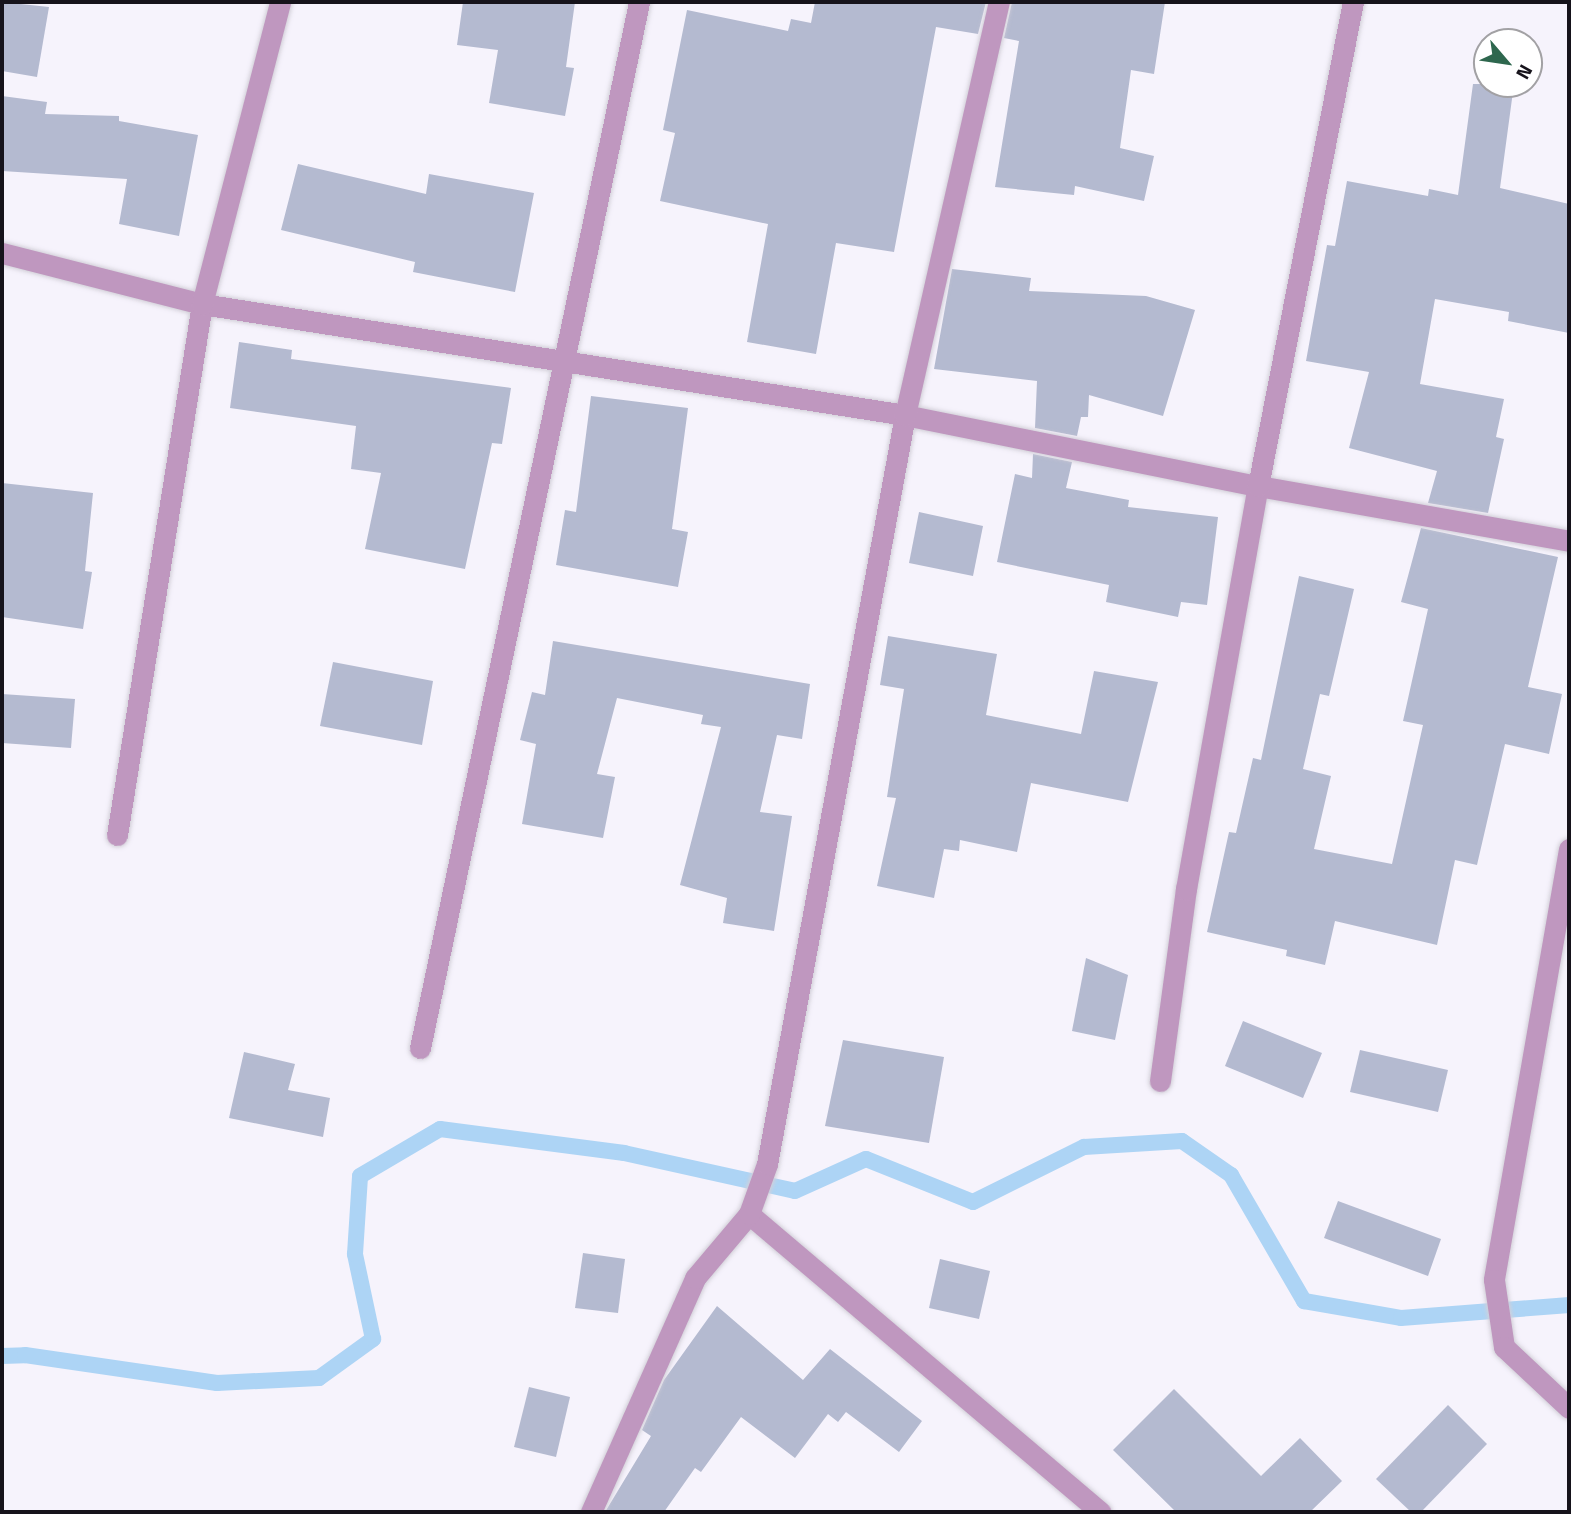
<!DOCTYPE html>
<html>
<head>
<meta charset="utf-8">
<style>
	body { margin:0 }
	#map { position:relative; width:1571px; height:1514px; overflow:hidden; background:#f6f3fc; font-family:"Titillium Web",sans-serif }
	div>[style] { position:absolute }
	[style*='--x'] { left:calc(var(--x)*1px); top:calc(var(--y)*1px); width:calc(var(--w)*1px); rotate:calc(var(--a)*1deg) }
	.stream>* { height:16px; margin:-8px; padding:0 8px; transform-origin:8px; border-radius:8px; background:#add4f5 }
	.building>* { inset:0; background:#b4bad0 }
	.roads { filter:drop-shadow(0 0 2px #d2cfd8) drop-shadow(0 0 2px #d2cfd8) }
	.minor>* { height:21px; margin:-10.5px; padding:0 10.5px; transform-origin:10.5px; border-radius:10.5px; background:#bf97bf }
	span { translate:-50% -50%; white-space:nowrap; text-align:center; line-height:1.15; -webkit-text-stroke:7px #fff; paint-order:stroke }
	.frame { position:absolute; inset:0; border:4px solid #16131b; pointer-events:none }
	.north { position:absolute; left:1473px; top:28px; width:70px; height:70px; box-sizing:border-box; background:#fff; border:2px solid #a2a1a4; border-radius:50%; rotate:119deg; font-size:19px; font-weight:700; line-height:28px; text-align:center; color:#16131b }
	.north::after { content:''; display:block; margin:auto; width:24px; height:32px; background:#2e674e; clip-path:polygon(50% 0,100% 100%,50% 72%,0 100%) }
</style>
</head>
<body>
<div id="map">
	<div class="stream">
		<div style="--x:2;--y:1356;--w:23;--a:-2"></div>
		<div style="--x:25;--y:1355;--w:194;--a:8.3"></div>
		<div style="--x:217;--y:1383;--w:102;--a:-2.8"></div>
		<div style="--x:319;--y:1378;--w:67;--a:-35.8"></div>
		<div style="--x:373;--y:1339;--w:87;--a:-102"></div>
		<div style="--x:355;--y:1254;--w:78;--a:-86.3"></div>
		<div style="--x:360;--y:1176;--w:93;--a:-30.4"></div>
		<div style="--x:440;--y:1129;--w:186;--a:7.4"></div>
		<div style="--x:624;--y:1153;--w:175;--a:12.5"></div>
		<div style="--x:795;--y:1191;--w:78;--a:-24.3"></div>
		<div style="--x:866;--y:1159;--w:115;--a:21.9"></div>
		<div style="--x:973;--y:1202;--w:124;--a:-26.4"></div>
		<div style="--x:1084;--y:1147;--w:98;--a:-3.5"></div>
		<div style="--x:1182;--y:1141;--w:60;--a:34.8"></div>
		<div style="--x:1231;--y:1175;--w:146;--a:59.9"></div>
		<div style="--x:1304;--y:1301;--w:98;--a:9.9"></div>
		<div style="--x:1401;--y:1318;--w:169;--a:-4.4"></div>
	</div>
	<div class="building">
		<div style="clip-path:polygon(2px 2px,49px 7px,37px 77px,2px 71px)"></div>
		<div style="clip-path:polygon(463px 2px,575px 2px,566px 67px,574px 68px,565px 116px,489px 103px,498px 50px,457px 45px)"></div>
		<div style="clip-path:polygon(815px 2px,986px 2px,978px 34px,936px 27px,894px 252px,836px 243px,816px 354px,747px 342px,768px 224px,660px 201px,675px 133px,663px 130px,687px 10px,788px 31px,791px 19px,811px 23px)"></div>
		<div style="clip-path:polygon(1012px 2px,1165px 2px,1154px 74px,1131px 70px,1120px 148px,1154px 156px,1144px 201px,1075px 186px,1074px 195px,995px 187px,1019px 41px,1004px 38px)"></div>
		<div style="clip-path:polygon(1473px 84px,1514px 84px,1500px 188px,1569px 204px,1569px 333px,1508px 321px,1509px 312px,1435px 299px,1420px 384px,1504px 399px,1496px 437px,1504px 439px,1488px 513px,1428px 503px,1437px 471px,1349px 448px,1369px 372px,1306px 361px,1327px 245px,1335px 246px,1347px 181px,1428px 196px,1429px 189px,1458px 195px)"></div>
		<div style="clip-path:polygon(2px 96px,47px 102px,45px 114px,119px 116px,119px 121px,198px 135px,179px 236px,119px 224px,127px 179px,2px 171px)"></div>
		<div style="clip-path:polygon(298px 164px,426px 194px,429px 174px,534px 193px,515px 292px,413px 272px,415px 262px,281px 230px)"></div>
		<div style="clip-path:polygon(952px 269px,1031px 278px,1029px 291px,1146px 296px,1195px 310px,1163px 416px,1089px 395px,1088px 417px,1081px 417px,1077px 436px,1035px 428px,1037px 381px,934px 369px)"></div>
		<div style="clip-path:polygon(239px 342px,292px 350px,291px 359px,511px 388px,502px 444px,492px 443px,465px 569px,365px 549px,381px 473px,351px 469px,356px 426px,230px 408px)"></div>
		<div style="clip-path:polygon(591px 396px,688px 408px,672px 529px,688px 532px,678px 587px,556px 565px,565px 510px,576px 512px)"></div>
		<div style="clip-path:polygon(1033px 454px,1072px 462px,1066px 488px,1129px 500px,1128px 507px,1218px 517px,1207px 605px,1181px 602px,1178px 617px,1106px 602px,1109px 585px,997px 562px,1015px 474px,1032px 478px)"></div>
		<div style="clip-path:polygon(2px 483px,93px 493px,85px 571px,92px 572px,83px 629px,2px 617px)"></div>
		<div style="clip-path:polygon(919px 512px,983px 526px,973px 576px,909px 563px)"></div>
		<div style="clip-path:polygon(1421px 528px,1558px 557px,1528px 687px,1562px 694px,1549px 754px,1505px 744px,1477px 865px,1455px 860px,1437px 945px,1335px 921px,1325px 965px,1286px 956px,1287px 950px,1207px 932px,1229px 832px,1236px 833px,1253px 758px,1261px 760px,1299px 576px,1354px 589px,1329px 696px,1320px 694px,1303px 769px,1331px 776px,1314px 849px,1392px 864px,1423px 725px,1403px 721px,1428px 609px,1401px 602px)"></div>
		<div style="clip-path:polygon(888px 636px,997px 654px,986px 715px,1081px 734px,1094px 671px,1158px 682px,1128px 802px,1031px 783px,1017px 852px,960px 840px,959px 851px,944px 849px,934px 898px,877px 886px,896px 798px,887px 797px,904px 689px,880px 685px)"></div>
		<div style="clip-path:polygon(553px 641px,810px 684px,802px 739px,777px 735px,760px 812px,792px 816px,774px 931px,723px 923px,727px 898px,680px 885px,721px 727px,701px 724px,703px 715px,617px 698px,597px 774px,615px 777px,603px 838px,522px 824px,536px 744px,520px 740px,532px 692px,545px 695px)"></div>
		<div style="clip-path:polygon(333px 662px,433px 681px,422px 745px,320px 726px)"></div>
		<div style="clip-path:polygon(2px 694px,75px 699px,71px 748px,2px 743px)"></div>
		<div style="clip-path:polygon(1086px 958px,1128px 975px,1115px 1040px,1072px 1031px)"></div>
		<div style="clip-path:polygon(1243px 1021px,1322px 1053px,1303px 1098px,1225px 1066px)"></div>
		<div style="clip-path:polygon(843px 1040px,944px 1057px,929px 1143px,825px 1126px)"></div>
		<div style="clip-path:polygon(1360px 1050px,1448px 1070px,1438px 1112px,1350px 1092px)"></div>
		<div style="clip-path:polygon(244px 1052px,295px 1064px,288px 1090px,330px 1098px,323px 1137px,229px 1118px)"></div>
		<div style="clip-path:polygon(1338px 1201px,1441px 1239px,1428px 1276px,1324px 1238px)"></div>
		<div style="clip-path:polygon(583px 1253px,625px 1259px,618px 1313px,575px 1308px)"></div>
		<div style="clip-path:polygon(940px 1259px,990px 1271px,979px 1319px,929px 1308px)"></div>
		<div style="clip-path:polygon(717px 1306px,803px 1380px,830px 1349px,922px 1421px,899px 1452px,846px 1412px,838px 1422px,828px 1414px,795px 1458px,741px 1417px,701px 1472px,695px 1468px,664px 1512px,605px 1512px,651px 1436px,642px 1430px,664px 1380px)"></div>
		<div style="clip-path:polygon(529px 1387px,570px 1397px,556px 1457px,514px 1447px)"></div>
		<div style="clip-path:polygon(1174px 1389px,1261px 1476px,1300px 1438px,1342px 1481px,1310px 1512px,1176px 1512px,1113px 1450px)"></div>
		<div style="clip-path:polygon(1448px 1405px,1487px 1444px,1421px 1512px,1411px 1512px,1376px 1479px)"></div>
	</div>
	<div class="roads">
		<div class="minor">
			<div style="--x:2;--y:253;--w:206;--a:14.3"></div>
			<div style="--x:202;--y:304;--w:712;--a:8.97"></div>
			<div style="--x:905;--y:415;--w:360;--a:11.4"></div>
			<div style="--x:1258;--y:486;--w:316;--a:10"></div>
			<div style="--x:117;--y:835;--w:538;--a:-80.91"></div>
			<div style="--x:202;--y:304;--w:312;--a:-75.5"></div>
			<div style="--x:1569;--y:849;--w:437;--a:99.9"></div>
			<div style="--x:1494;--y:1280;--w:68;--a:81.5"></div>
			<div style="--x:1504;--y:1347;--w:89;--a:43.2"></div>
			<div style="--x:420;--y:1048;--w:1069;--a:-78.17"></div>
			<div style="--x:1160;--y:1081;--w:194;--a:-82.3"></div>
			<div style="--x:1186;--y:889;--w:409;--a:-79.9"></div>
			<div style="--x:1258;--y:486;--w:493;--a:-78.9"></div>
			<div style="--x:749;--y:1214;--w:461;--a:40.3"></div>
			<div style="--x:591;--y:1512;--w:256;--a:-66"></div>
			<div style="--x:695;--y:1278;--w:84;--a:-49.8"></div>
			<div style="--x:749;--y:1214;--w:53;--a:-70.2"></div>
			<div style="--x:767;--y:1164;--w:762;--a:-79.56"></div>
			<div style="--x:905;--y:415;--w:424;--a:-77.2"></div>
		</div>
	</div>
	<div class="frame"></div>
	<div class="north">N</div>
</div>
</body>
</html>
